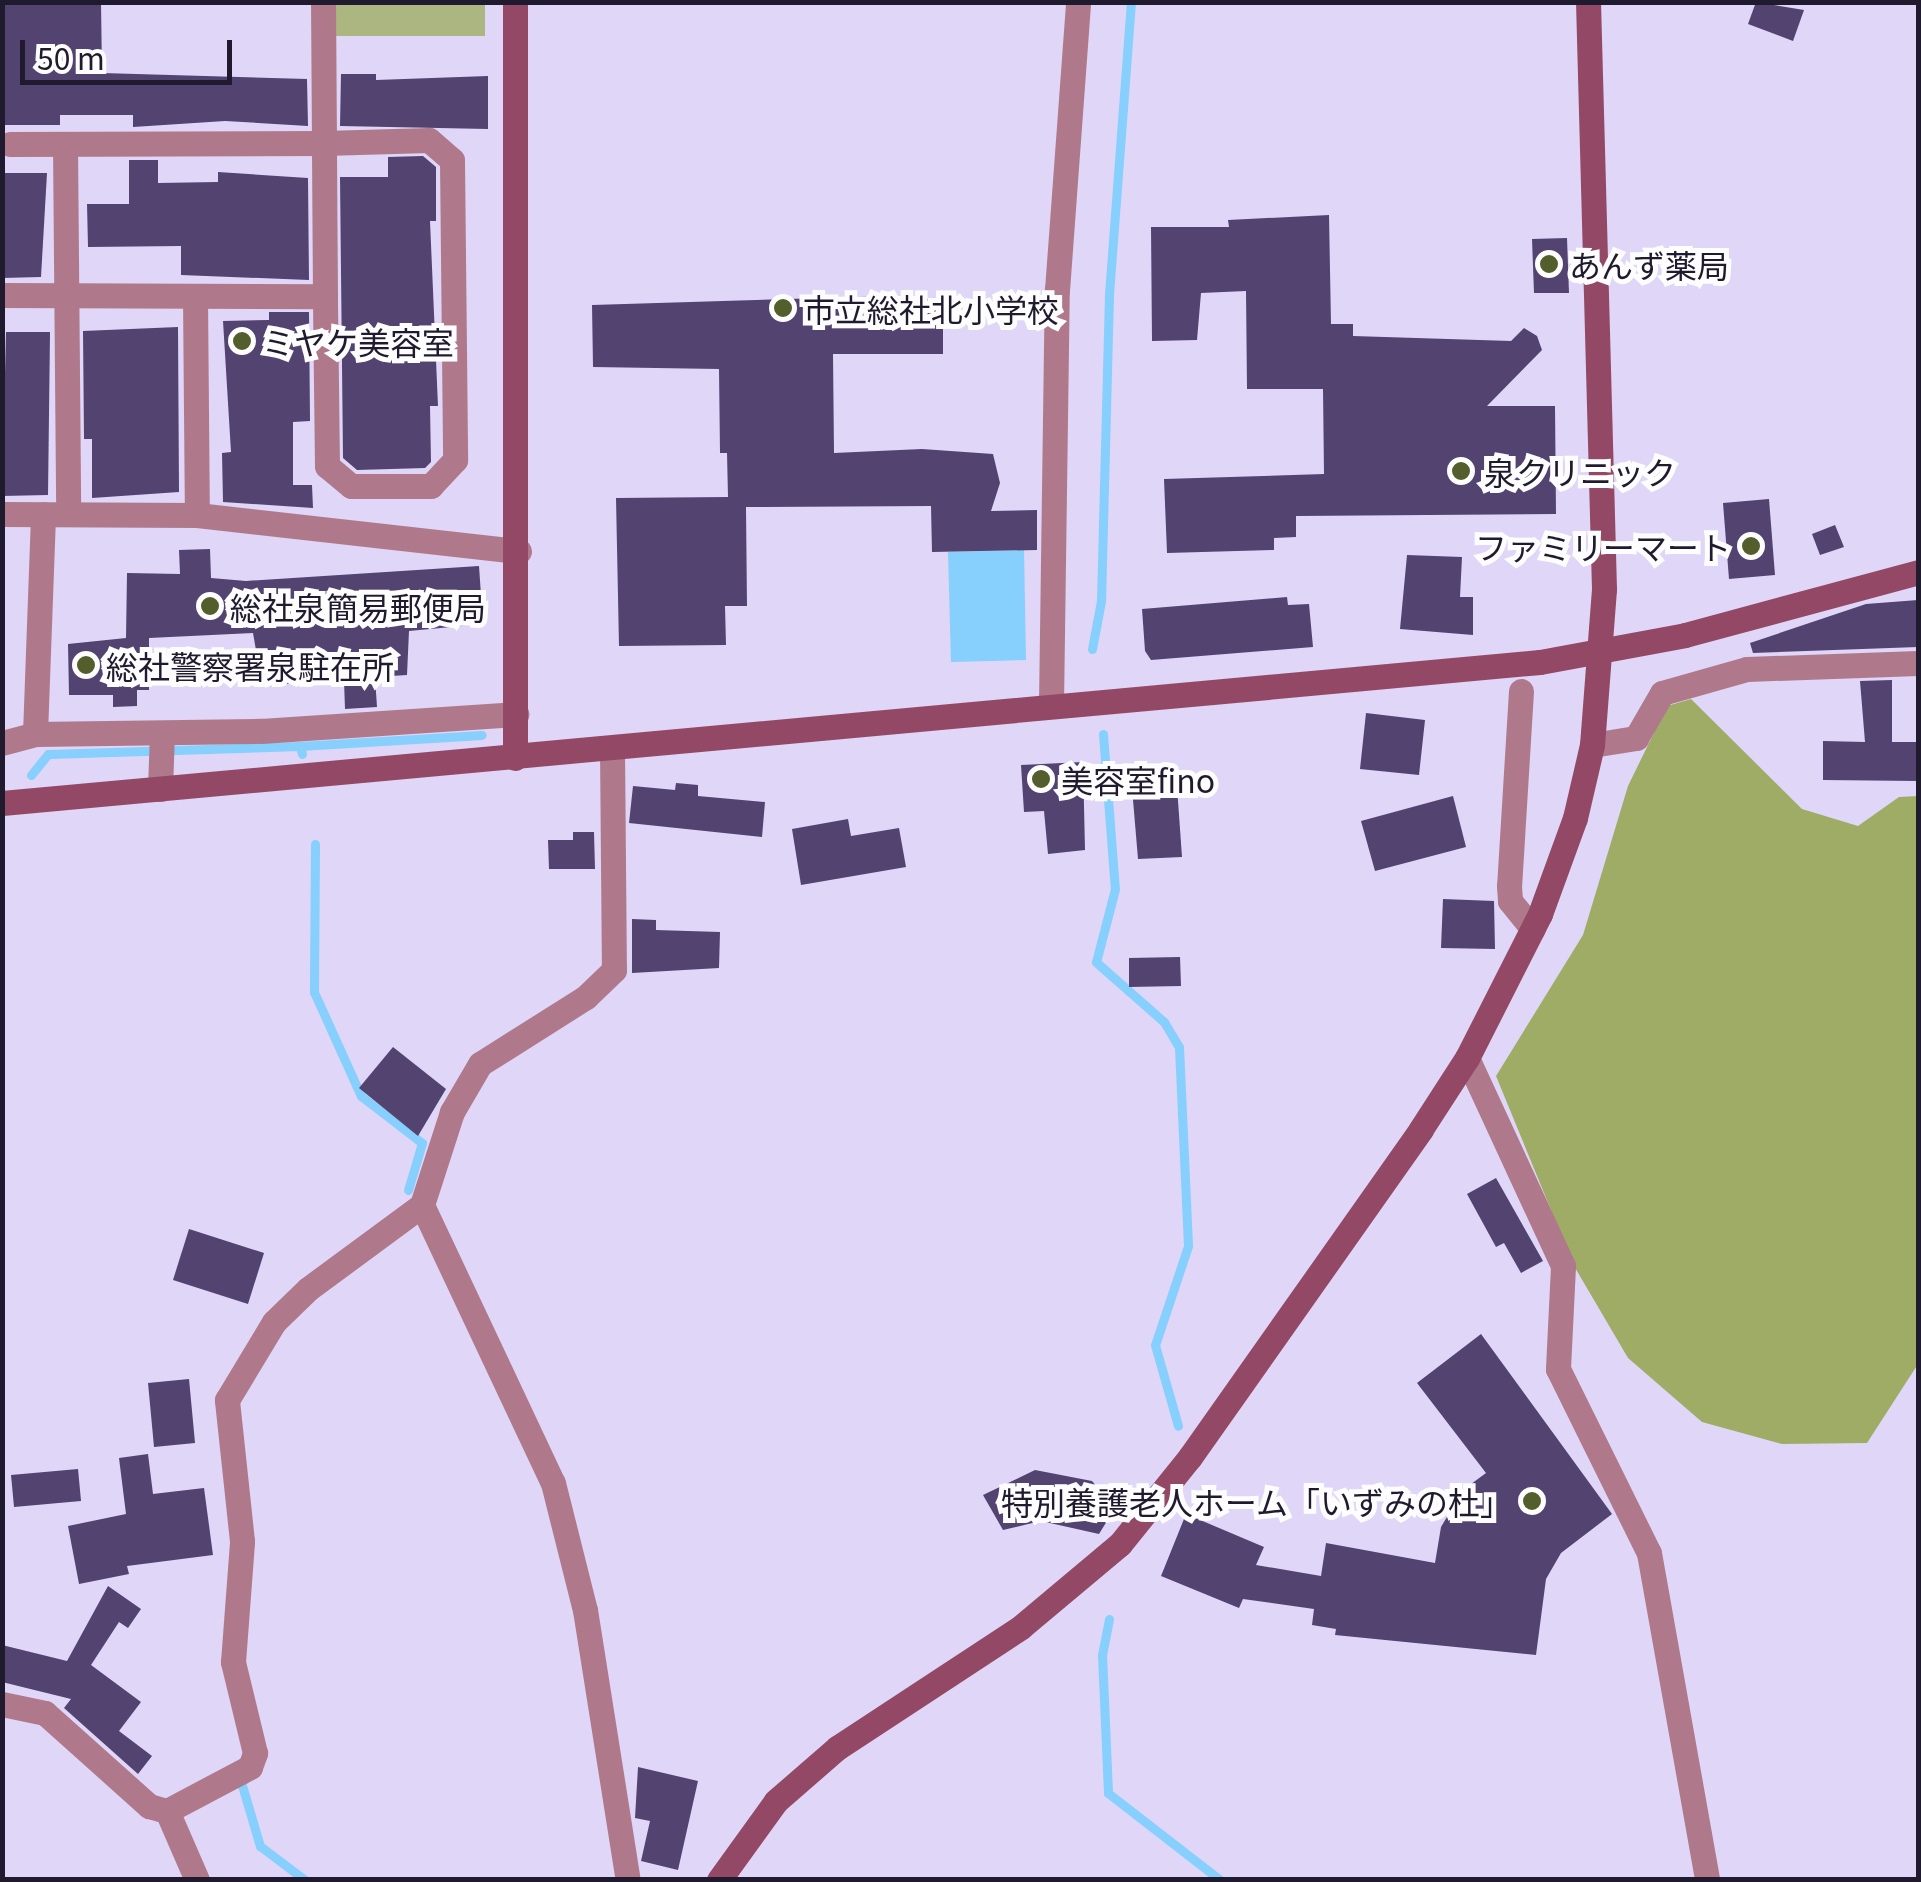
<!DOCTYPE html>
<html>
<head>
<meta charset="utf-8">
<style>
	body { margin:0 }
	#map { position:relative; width:1921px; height:1882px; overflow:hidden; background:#dfd6f8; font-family:Georgia,"Noto Sans JP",serif }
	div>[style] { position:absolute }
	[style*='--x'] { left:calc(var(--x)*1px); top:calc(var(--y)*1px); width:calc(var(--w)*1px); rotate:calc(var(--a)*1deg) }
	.green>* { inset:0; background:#abb681 }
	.forest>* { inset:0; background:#9fac65 }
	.water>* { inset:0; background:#87cffc }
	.stream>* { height:9px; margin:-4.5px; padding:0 4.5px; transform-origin:4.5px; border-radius:4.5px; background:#87cffc }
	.building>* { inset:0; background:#524371 }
	.street>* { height:25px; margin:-12.5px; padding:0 12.5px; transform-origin:12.5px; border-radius:12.5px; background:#af798b }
	.secondary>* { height:25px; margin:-12.5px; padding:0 12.5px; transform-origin:12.5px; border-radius:12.5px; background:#934865 }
	.dots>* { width:28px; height:28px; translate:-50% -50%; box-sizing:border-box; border:5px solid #fdfdfd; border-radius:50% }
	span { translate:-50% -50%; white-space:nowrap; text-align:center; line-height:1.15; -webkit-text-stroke:10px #fdfdfd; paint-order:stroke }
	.poi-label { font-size:32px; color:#201a2e }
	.left { translate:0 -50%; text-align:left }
	.right { translate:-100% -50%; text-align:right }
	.frame { position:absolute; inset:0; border:5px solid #201a2e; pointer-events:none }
	.scale { position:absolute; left:20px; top:40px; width:212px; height:45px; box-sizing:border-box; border:5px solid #201a2e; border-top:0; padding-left:12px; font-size:30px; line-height:35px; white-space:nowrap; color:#201a2e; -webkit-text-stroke:8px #fdfdfd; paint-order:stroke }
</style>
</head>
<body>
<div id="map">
	<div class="green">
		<div style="clip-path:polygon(335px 3px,485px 3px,485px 36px,335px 36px)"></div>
	</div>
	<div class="forest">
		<div style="clip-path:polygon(1691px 699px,1802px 809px,1858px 826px,1899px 797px,1918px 796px,1918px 1364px,1867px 1443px,1782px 1444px,1702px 1422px,1628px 1358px,1574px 1266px,1496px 1076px,1583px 935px,1628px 786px,1667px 706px)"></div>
	</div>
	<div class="water">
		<div style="clip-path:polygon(1024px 550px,1026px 660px,951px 662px,948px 552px)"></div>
	</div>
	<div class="stream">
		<div style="--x:1092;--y:649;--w:49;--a:-79.4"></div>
		<div style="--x:1101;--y:601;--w:307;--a:-88.5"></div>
		<div style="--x:1109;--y:294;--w:293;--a:-85.7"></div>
		<div style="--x:1103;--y:734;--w:155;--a:85.6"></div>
		<div style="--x:1115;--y:889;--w:75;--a:104.6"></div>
		<div style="--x:1096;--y:962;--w:91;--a:41.4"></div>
		<div style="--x:1164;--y:1022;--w:29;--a:59"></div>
		<div style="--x:1179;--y:1047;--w:199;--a:87.4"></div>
		<div style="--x:1188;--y:1246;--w:104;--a:108.4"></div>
		<div style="--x:1155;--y:1345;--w:84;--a:74.1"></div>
		<div style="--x:302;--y:754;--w:8;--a:-104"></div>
		<div style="--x:300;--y:746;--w:182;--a:-3.5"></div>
		<div style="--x:31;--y:775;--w:27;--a:-51"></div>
		<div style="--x:48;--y:754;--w:252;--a:-1.8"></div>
		<div style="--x:315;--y:844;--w:148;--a:90.4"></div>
		<div style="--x:314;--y:992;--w:114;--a:65.7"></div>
		<div style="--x:361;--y:1096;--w:77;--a:37.6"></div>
		<div style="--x:422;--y:1143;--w:49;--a:106.6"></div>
		<div style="--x:1109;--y:1619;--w:37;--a:101"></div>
		<div style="--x:1102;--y:1655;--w:138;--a:87.5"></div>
		<div style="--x:1108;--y:1793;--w:142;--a:37.8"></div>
		<div style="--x:246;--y:1778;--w:6;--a:141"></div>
		<div style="--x:241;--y:1782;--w:67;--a:73.5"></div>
		<div style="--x:260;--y:1846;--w:56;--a:37.1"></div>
	</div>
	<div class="building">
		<div style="clip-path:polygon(2px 2px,101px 2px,102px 73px,307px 79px,308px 126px,225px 121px,133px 127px,133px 115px,60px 115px,60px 125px,5px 125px)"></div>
		<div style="clip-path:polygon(1756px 2px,1804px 10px,1793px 41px,1748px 24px)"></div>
		<div style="clip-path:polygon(341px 74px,376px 74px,376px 80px,488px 76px,488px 129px,340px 126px)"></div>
		<div style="clip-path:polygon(423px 156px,436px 167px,436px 221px,430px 221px,438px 406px,430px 406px,431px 462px,425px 468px,357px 470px,343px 458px,340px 177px,388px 177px,388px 157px)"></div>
		<div style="clip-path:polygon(129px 160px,158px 160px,158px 183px,218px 182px,218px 172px,308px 178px,309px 280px,181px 275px,181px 246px,88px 247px,87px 204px,129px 204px)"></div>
		<div style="clip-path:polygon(2px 173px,47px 173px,41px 277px,2px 278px)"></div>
		<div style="clip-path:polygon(1329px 215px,1331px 324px,1353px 324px,1353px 336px,1511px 341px,1524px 328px,1537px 336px,1542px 350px,1487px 406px,1555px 406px,1556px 514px,1296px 516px,1296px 537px,1274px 538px,1274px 550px,1167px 553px,1164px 479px,1324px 474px,1323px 389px,1247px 389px,1246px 291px,1201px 293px,1197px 340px,1152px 341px,1151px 227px,1229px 227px,1228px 220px)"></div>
		<div style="clip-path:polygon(1567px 238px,1569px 293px,1534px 293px,1532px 239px)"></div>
		<div style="clip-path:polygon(890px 296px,943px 300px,943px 354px,833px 354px,834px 453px,922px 449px,993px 454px,1000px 483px,991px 511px,1037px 510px,1037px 550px,932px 552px,931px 506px,746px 507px,747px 606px,725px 606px,726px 645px,619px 646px,616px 498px,728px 497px,727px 453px,720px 453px,719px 369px,593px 367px,592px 305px)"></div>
		<div style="clip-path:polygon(269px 312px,309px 312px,310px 421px,293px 422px,293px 485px,312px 485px,313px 508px,223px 502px,222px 453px,231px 452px,223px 321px,269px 320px)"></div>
		<div style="clip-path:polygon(178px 327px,179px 492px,92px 498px,92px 439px,84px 439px,83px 331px)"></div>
		<div style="clip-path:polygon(6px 332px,50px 332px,48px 495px,2px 496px)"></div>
		<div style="clip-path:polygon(1769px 499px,1775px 575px,1729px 579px,1723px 503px)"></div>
		<div style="clip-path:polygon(1835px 525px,1844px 547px,1820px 555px,1812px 534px)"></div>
		<div style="clip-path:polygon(210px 549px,211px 578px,246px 581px,479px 566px,483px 624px,409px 631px,407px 675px,375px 677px,377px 707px,345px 709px,344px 681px,262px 685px,253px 633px,149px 638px,149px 690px,137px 690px,137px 706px,113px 707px,113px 695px,69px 695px,68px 644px,126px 638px,127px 573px,180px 574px,179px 550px)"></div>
		<div style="clip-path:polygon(1407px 555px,1462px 557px,1460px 597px,1473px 597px,1473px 635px,1400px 629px)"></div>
		<div style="clip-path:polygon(1287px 597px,1288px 605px,1309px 604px,1313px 647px,1151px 660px,1145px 651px,1142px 609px)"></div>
		<div style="clip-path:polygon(1918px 600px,1918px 647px,1753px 653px,1750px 643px,1866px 604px)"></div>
		<div style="clip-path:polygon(1892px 680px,1892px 742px,1918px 742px,1918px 781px,1823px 780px,1823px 741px,1865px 742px,1860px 681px)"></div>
		<div style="clip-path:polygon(1366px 713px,1425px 720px,1419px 775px,1360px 769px)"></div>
		<div style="clip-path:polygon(1083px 762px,1085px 850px,1048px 854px,1044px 811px,1024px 812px,1021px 765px)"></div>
		<div style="clip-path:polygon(1176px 773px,1182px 857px,1138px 859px,1131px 776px)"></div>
		<div style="clip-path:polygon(676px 783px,698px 785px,698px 796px,765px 802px,762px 837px,629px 823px,633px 786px,675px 790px)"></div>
		<div style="clip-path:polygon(1453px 796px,1466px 847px,1375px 871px,1361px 821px)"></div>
		<div style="clip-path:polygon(848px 819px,851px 836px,899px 828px,906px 867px,801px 885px,792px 829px)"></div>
		<div style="clip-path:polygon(573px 832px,594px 832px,595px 869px,549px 869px,548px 840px,573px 840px)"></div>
		<div style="clip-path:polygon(1443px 899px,1494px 901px,1495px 949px,1441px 948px)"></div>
		<div style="clip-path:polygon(632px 919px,656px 920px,656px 930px,720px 932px,719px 968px,632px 973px)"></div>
		<div style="clip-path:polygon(1180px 957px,1181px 986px,1129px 987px,1129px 958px)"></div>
		<div style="clip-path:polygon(393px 1047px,446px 1089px,418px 1136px,359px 1088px)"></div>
		<div style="clip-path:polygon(1496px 1178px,1543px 1261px,1521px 1273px,1504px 1243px,1496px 1247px,1467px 1194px)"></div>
		<div style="clip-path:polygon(189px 1229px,264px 1253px,248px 1304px,173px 1280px)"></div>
		<div style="clip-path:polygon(1481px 1334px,1612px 1514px,1561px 1553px,1546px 1579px,1536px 1655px,1335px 1635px,1336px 1629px,1312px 1625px,1314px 1609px,1243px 1599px,1239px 1608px,1161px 1576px,1186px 1514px,1264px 1547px,1256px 1565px,1321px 1576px,1326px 1543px,1435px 1563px,1441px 1527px,1463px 1490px,1486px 1473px,1417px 1383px)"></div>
		<div style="clip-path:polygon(189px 1379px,195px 1443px,154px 1447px,148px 1383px)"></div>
		<div style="clip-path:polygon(148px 1454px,153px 1494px,204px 1488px,213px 1555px,127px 1566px,129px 1574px,79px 1584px,68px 1526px,126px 1514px,119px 1458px)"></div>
		<div style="clip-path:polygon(78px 1469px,81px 1501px,14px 1507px,11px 1475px)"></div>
		<div style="clip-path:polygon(1035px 1470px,1092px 1481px,1115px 1508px,1099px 1534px,1041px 1521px,1003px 1530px,983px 1495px)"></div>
		<div style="clip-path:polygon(108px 1586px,141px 1609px,128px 1628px,119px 1622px,91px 1665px,141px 1702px,119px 1731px,152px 1756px,138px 1774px,64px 1708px,71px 1699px,2px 1682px,2px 1645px,67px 1661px)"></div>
		<div style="clip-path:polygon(638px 1767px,698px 1781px,678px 1870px,641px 1861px,650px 1821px,635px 1818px)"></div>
	</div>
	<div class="street">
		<div style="--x:10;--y:144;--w:314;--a:-0.2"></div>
		<div style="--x:324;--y:143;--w:105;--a:-1.6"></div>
		<div style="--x:429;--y:140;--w:30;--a:41"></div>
		<div style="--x:452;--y:160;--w:300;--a:89.4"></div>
		<div style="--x:455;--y:460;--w:35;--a:133"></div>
		<div style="--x:431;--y:486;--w:80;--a:180"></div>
		<div style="--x:351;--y:486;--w:31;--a:-140"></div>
		<div style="--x:327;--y:466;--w:170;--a:-90.7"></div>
		<div style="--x:325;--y:296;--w:153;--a:-90.4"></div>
		<div style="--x:324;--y:143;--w:141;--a:-90.4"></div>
		<div style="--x:65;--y:144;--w:370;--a:89.5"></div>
		<div style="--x:2;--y:295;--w:323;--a:0.2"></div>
		<div style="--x:195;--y:296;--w:219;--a:89.5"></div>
		<div style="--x:2;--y:514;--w:195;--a:0.3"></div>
		<div style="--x:197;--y:515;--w:324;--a:6.4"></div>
		<div style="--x:1521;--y:691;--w:195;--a:93.5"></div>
		<div style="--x:1509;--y:886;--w:15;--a:86"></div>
		<div style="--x:1510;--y:901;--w:36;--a:51"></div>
		<div style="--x:1051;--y:705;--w:415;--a:-89.2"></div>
		<div style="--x:1057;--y:290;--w:289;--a:-85.8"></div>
		<div style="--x:35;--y:734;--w:220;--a:-87.9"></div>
		<div style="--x:2;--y:743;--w:34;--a:-15"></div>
		<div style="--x:35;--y:734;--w:226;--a:-0.8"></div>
		<div style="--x:261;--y:731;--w:256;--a:-3.8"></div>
		<div style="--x:1592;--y:745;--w:45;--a:-9"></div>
		<div style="--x:1636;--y:738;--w:52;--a:-60"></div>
		<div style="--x:1662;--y:693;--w:88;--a:-15.8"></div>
		<div style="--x:1747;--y:669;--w:171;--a:-2"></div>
		<div style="--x:612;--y:748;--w:222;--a:89.5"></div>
		<div style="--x:614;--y:970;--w:39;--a:136"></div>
		<div style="--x:586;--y:997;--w:125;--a:147.7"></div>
		<div style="--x:480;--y:1064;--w:56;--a:120.3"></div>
		<div style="--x:452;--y:1112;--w:98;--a:107.9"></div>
		<div style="--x:422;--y:1205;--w:307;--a:64.8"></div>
		<div style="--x:553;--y:1483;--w:131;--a:75.9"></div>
		<div style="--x:585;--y:1610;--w:273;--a:81"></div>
		<div style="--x:160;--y:789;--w:56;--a:-88"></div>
		<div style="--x:1467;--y:1058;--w:229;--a:65.2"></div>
		<div style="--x:1563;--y:1266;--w:103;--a:92.8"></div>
		<div style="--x:1558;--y:1369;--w:205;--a:63.7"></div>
		<div style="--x:1649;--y:1553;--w:332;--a:79.9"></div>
		<div style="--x:2;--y:1704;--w:44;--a:11.8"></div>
		<div style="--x:45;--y:1713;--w:140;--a:41.8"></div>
		<div style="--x:149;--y:1806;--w:19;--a:16"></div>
		<div style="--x:167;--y:1811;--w:94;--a:-27.9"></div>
		<div style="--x:250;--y:1767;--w:15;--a:-70"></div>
		<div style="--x:255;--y:1753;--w:94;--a:-103.6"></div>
		<div style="--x:233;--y:1662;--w:121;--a:-85.7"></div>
		<div style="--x:242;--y:1541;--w:142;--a:-96.1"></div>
		<div style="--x:227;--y:1400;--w:91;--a:-58.9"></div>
		<div style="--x:274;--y:1322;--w:47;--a:-44.1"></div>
		<div style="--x:308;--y:1289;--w:142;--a:-36.4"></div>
		<div style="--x:167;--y:1811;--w:75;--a:66.5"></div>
	</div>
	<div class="secondary">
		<div style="--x:515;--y:758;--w:756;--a:-90"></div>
		<div style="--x:2;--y:803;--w:1544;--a:-5.24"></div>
		<div style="--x:1540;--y:662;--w:147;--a:-10.5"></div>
		<div style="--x:1685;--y:635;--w:241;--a:-15.1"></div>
		<div style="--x:719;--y:1880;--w:97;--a:-54.2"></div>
		<div style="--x:776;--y:1801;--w:81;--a:-41"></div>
		<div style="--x:837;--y:1748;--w:220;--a:-33.3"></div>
		<div style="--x:1021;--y:1627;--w:129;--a:-40"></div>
		<div style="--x:1120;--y:1544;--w:112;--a:-51.2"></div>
		<div style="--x:1190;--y:1457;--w:401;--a:-54.8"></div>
		<div style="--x:1421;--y:1129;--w:85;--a:-57.1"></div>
		<div style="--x:1467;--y:1058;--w:161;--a:-63.1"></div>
		<div style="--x:1540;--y:914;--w:102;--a:-70"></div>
		<div style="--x:1575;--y:818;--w:75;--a:-76.9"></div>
		<div style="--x:1592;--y:745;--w:156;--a:-85.6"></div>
		<div style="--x:1604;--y:589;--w:587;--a:-91.56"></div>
	</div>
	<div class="dots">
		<div style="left:1549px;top:264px;background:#545d2c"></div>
		<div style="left:783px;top:308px;background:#545d2c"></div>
		<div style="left:242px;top:341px;background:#545d2c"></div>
		<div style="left:1461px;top:471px;background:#545d2c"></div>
		<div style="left:1751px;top:546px;background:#545d2c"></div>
		<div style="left:210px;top:606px;background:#545d2c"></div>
		<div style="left:86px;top:665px;background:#545d2c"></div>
		<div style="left:1041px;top:779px;background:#545d2c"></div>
		<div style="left:1532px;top:1501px;background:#545d2c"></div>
	</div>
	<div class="poi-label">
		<span class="left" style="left:1569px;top:264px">あんず薬局</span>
		<span class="left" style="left:803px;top:308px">市立総社北小学校</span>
		<span class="left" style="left:262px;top:341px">ミヤケ美容室</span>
		<span class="left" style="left:1484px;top:471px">泉クリニック</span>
		<span class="right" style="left:1731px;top:546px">ファミリーマート</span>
		<span class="left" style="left:230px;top:606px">総社泉簡易郵便局</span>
		<span class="left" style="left:106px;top:665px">総社警察署泉駐在所</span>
		<span class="left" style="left:1061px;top:779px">美容室fino</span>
		<span class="right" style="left:1512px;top:1501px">特別養護老人ホーム「いずみの杜」</span>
	</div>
	<div class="frame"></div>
	<div class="scale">50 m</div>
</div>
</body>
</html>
